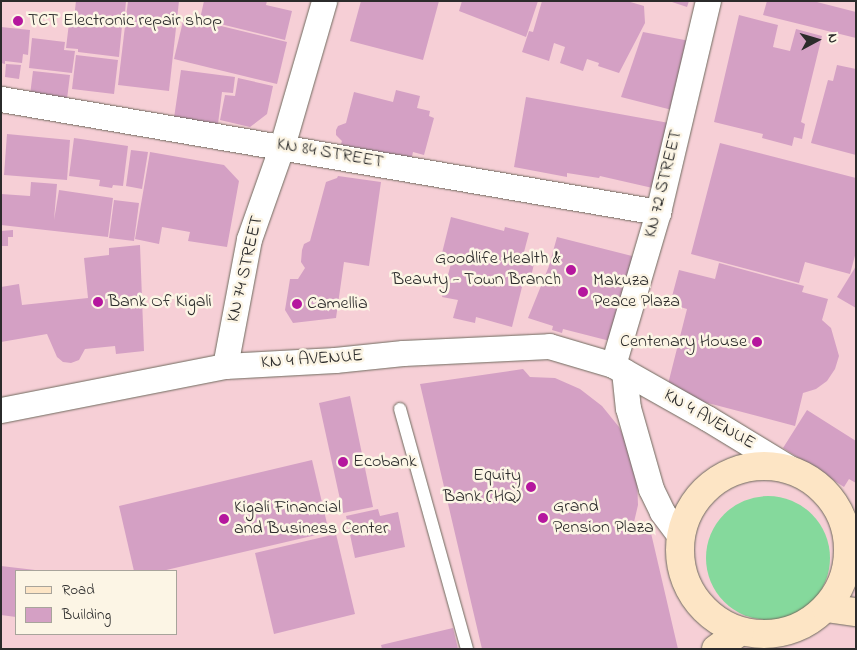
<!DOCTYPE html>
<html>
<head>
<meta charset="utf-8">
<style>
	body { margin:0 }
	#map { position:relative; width:857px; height:650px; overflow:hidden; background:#ecdfbd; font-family:"Indie Flower",sans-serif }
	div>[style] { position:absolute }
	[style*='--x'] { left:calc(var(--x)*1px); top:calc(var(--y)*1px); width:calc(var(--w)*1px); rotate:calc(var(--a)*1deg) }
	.built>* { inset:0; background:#f6cfd6 }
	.green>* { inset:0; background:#85d99c }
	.round { border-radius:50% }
	.building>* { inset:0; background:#d4a0c4 }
	.roads { filter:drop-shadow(0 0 1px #6f6a5e) drop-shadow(0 0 1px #6f6a5e) }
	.lane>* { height:12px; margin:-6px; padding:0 6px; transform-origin:6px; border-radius:6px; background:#fff }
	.street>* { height:25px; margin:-12.5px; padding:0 12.5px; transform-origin:12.5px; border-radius:12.5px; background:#fff }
	.secondary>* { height:28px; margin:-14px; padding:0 14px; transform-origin:14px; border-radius:14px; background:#fde5c5 }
	.secondary>.ring { margin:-14px; padding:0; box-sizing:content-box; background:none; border:28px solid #fde5c5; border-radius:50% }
	.dots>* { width:14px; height:14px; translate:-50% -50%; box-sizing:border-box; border:2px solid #fcf5e5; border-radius:50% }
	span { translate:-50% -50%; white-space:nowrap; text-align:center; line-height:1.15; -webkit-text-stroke:5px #fcf5e5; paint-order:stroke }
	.poi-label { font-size:18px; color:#2b2b2b }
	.left { translate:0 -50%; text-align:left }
	.right { translate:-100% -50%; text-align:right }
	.street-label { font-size:18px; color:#2b2b2b }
	.frame { position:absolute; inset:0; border:2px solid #2b2b2b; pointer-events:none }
	.legend { position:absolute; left:15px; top:570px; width:162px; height:65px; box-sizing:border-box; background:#fcf5e5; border:1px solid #a8a49b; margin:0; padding:6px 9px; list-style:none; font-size:15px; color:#2b2b2b }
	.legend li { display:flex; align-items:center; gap:10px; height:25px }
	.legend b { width:25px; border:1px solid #a8a49b }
	.north { position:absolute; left:792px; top:15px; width:50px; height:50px; -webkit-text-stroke:4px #fcf5e5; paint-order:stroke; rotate:84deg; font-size:14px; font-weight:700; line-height:20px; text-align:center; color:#2b2b2b }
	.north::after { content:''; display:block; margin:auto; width:18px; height:22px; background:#2b2b2b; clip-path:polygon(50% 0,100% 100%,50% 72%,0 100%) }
</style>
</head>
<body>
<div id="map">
	<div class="built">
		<div style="clip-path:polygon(evenodd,1px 1px,856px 1px,856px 649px,1px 649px,1px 1px,16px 571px,176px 571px,176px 634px,16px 634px,16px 571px)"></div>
	</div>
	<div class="green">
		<div class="round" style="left:706px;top:496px;width:124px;height:124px"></div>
	</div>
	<div class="building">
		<div style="clip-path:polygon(76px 1px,126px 1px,124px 24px,74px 18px)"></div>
		<div style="clip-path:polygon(128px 1px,179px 1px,169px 91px,118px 85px)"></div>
		<div style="clip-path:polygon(204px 1px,267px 1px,266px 5px,292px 11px,285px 40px,200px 19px)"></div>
		<div style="clip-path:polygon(361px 1px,439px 1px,423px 60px,350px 41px)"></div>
		<div style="clip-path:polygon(462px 1px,538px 1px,526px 37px,459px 11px)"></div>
		<div style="clip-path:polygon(542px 1px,627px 1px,644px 6px,645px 23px,619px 73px,598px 66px,599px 63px,587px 59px,583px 71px,560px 63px,565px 47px,554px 43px,549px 61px,522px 52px,529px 31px,533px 32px)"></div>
		<div style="clip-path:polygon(669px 1px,689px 1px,687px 7px)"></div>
		<div style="clip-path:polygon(767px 1px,813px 1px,856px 12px,856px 38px,763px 15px)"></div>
		<div style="clip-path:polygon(739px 15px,778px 25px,773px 47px,790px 51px,796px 29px,822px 36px,801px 122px,805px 124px,802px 139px,794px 137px,792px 146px,762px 138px,763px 134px,714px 122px)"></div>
		<div style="clip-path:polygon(184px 17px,287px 42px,277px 84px,174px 59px)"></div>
		<div style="clip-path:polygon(82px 21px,122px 26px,119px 57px,78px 52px,78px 49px,66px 48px,69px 23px,81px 24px)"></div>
		<div style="clip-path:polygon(1px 27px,30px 30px,28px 55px,23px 54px,22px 63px,5px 61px,5px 64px,1px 63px)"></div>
		<div style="clip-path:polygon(643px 32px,695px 42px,676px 111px,621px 97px)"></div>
		<div style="clip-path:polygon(32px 38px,65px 42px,64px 50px,75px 51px,72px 73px,29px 68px)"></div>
		<div style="clip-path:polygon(76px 55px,118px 60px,114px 94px,72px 89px)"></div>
		<div style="clip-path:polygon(6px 64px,21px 65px,19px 79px,5px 77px)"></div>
		<div style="clip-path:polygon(837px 65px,856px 69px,856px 155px,811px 143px,828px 80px,833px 81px)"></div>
		<div style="clip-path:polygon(181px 70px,235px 77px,233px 93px,222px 92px,218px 124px,174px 118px)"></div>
		<div style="clip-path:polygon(33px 71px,70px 75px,67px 99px,30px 95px)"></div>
		<div style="clip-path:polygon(238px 78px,273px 86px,267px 114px,250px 127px,220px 120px,225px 95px,235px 96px)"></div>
		<div style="clip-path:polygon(396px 90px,420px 96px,417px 108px,430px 111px,429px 116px,434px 118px,424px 155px,413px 152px,410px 165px,340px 147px,342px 141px,336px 135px,336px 130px,338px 126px,346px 123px,354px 92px,393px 102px)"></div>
		<div style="clip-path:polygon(526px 97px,669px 123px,657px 189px,600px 176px,599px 178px,567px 173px,567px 177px,514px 167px)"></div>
		<div style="clip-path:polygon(7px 134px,70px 140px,67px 180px,4px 175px)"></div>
		<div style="clip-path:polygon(74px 138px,128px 146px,123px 186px,113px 185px,112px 188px,99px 186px,100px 180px,69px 176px)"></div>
		<div style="clip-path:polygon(720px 143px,856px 178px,856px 252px,850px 274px,805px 262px,799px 283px,691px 254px)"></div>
		<div style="clip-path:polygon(131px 150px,148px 152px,142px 189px,126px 186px)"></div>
		<div style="clip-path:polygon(150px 152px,224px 165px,239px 181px,227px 247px,188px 241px,190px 232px,162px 227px,159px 244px,135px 239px)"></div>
		<div style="clip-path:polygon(338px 176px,381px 182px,369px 266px,344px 262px,336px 318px,293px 323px,285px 310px,290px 279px,298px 279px,305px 268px,301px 262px,302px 250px,304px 244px,310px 241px,326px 182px,337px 178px)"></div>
		<div style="clip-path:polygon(31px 182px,57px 184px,54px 220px,59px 190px,113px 198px,108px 237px,1px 225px,1px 194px,30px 196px)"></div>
		<div style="clip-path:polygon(114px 200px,139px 203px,134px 241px,109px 238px)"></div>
		<div style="clip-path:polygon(451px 217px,504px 231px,505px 227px,529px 233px,524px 252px,536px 255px,531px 277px,525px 275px,512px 327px,476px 317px,475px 323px,453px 318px,458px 300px,442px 297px,452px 260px,441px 257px)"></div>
		<div style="clip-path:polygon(13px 230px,13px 237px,8px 237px,8px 246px,1px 246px,1px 231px)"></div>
		<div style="clip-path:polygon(557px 237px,636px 257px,614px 342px,563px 329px,562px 333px,552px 330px,553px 326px,528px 318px,549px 266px)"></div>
		<div style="clip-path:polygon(140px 245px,144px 351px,116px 354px,115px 346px,85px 349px,79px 360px,71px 363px,63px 362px,57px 357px,47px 334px,1px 342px,1px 287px,19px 284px,22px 305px,88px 298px,84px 258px,109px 255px,109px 248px)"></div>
		<div style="clip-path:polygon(719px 263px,804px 286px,802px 292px,828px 299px,822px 320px,831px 328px,839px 356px,835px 369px,827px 381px,816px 389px,803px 393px,795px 426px,666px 392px,687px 309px,670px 304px,679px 270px,715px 279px)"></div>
		<div style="clip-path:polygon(856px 266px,856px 308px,837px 297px)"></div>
		<div style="clip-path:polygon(523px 369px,530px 377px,555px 378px,580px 389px,602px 406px,619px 427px,631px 451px,637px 478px,638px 505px,631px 535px,651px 533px,678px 649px,482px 649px,420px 384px)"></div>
		<div style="clip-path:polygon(350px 396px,373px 507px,343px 513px,319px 403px)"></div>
		<div style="clip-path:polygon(807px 410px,856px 441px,856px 483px,849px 479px,844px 487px,783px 448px)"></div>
		<div style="clip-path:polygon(312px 460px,329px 532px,162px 571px,134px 571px,119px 506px)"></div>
		<div style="clip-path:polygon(378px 509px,380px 516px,398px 512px,405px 547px,355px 558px,346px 516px)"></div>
		<div style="clip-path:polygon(336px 534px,355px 614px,274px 634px,255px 553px)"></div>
		<div style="clip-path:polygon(1px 566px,35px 570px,16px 571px,16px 617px,1px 615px)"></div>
		<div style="clip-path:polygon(453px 628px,458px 649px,382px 649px,381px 645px)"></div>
	</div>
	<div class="roads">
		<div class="lane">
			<div style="--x:400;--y:409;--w:249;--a:74.4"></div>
		</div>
		<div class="street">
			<div style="--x:1;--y:99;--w:667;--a:9.76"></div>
			<div style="--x:613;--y:365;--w:159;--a:-73.6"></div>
			<div style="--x:658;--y:212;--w:217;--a:-76.7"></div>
			<div style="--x:225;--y:366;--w:129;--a:-79.3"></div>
			<div style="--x:249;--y:239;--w:99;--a:-70.5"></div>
			<div style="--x:282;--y:146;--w:151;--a:-73.8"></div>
			<div style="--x:624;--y:371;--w:37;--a:84"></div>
			<div style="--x:628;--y:408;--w:84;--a:74.1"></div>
			<div style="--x:651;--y:489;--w:25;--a:64"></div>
			<div style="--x:662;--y:512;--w:30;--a:53"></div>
			<div style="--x:1;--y:410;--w:228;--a:-11.1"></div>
			<div style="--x:225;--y:366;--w:110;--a:-3.1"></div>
			<div style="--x:335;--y:360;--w:68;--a:-5.9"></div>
			<div style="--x:403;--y:353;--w:146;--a:-2.7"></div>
			<div style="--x:549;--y:346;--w:67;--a:16.5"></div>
			<div style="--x:613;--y:365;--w:108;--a:29.4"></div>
			<div style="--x:707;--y:418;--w:102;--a:31.3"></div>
		</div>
		<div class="secondary">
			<div class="ring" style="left:680px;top:466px;width:140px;height:140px"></div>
			<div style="--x:826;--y:608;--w:30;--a:8"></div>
			<div style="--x:716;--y:649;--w:29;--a:-36"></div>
		</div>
	</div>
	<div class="dots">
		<div style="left:18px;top:21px;background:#b5179e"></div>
		<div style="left:571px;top:270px;background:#b5179e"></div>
		<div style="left:583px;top:292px;background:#b5179e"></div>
		<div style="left:98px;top:302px;background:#b5179e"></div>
		<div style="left:297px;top:304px;background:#b5179e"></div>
		<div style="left:757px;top:342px;background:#b5179e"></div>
		<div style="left:343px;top:462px;background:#b5179e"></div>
		<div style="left:531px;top:487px;background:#b5179e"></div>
		<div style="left:543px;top:518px;background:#b5179e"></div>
		<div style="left:224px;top:519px;background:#b5179e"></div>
	</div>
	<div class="poi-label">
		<span class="left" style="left:28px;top:21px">TCT Electronic repair shop</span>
		<span class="right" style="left:561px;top:270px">Goodlife Health &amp;<br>Beauty - Town Branch</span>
		<span class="left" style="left:593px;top:292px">Makuza<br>Peace Plaza</span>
		<span class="left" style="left:108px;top:302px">Bank Of Kigali</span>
		<span class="left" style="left:307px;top:304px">Camellia</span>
		<span class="right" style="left:747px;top:342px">Centenary House</span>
		<span class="left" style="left:353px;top:462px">Ecobank</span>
		<span class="right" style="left:521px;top:487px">Equity<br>Bank (HQ)</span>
		<span class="left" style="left:553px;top:518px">Grand<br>Pension Plaza</span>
		<span class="left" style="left:234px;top:519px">Kigali Financial<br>and Business Center</span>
	</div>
	<div class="street-label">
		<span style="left:330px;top:154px;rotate:10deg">KN 84 STREET</span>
		<span style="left:664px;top:184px;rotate:-76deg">KN 72 STREET</span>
		<span style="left:246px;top:269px;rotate:-77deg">KN 74 STREET</span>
		<span style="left:312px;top:360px;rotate:-4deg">KN 4 AVENUE</span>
		<span style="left:709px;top:420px;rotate:30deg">KN 4 AVENUE</span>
	</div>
	<div class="frame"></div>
	<ul class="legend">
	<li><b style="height:6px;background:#fde5c5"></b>Road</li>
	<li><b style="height:14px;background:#d4a0c4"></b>Building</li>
	</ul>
	<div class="north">N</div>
</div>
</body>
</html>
